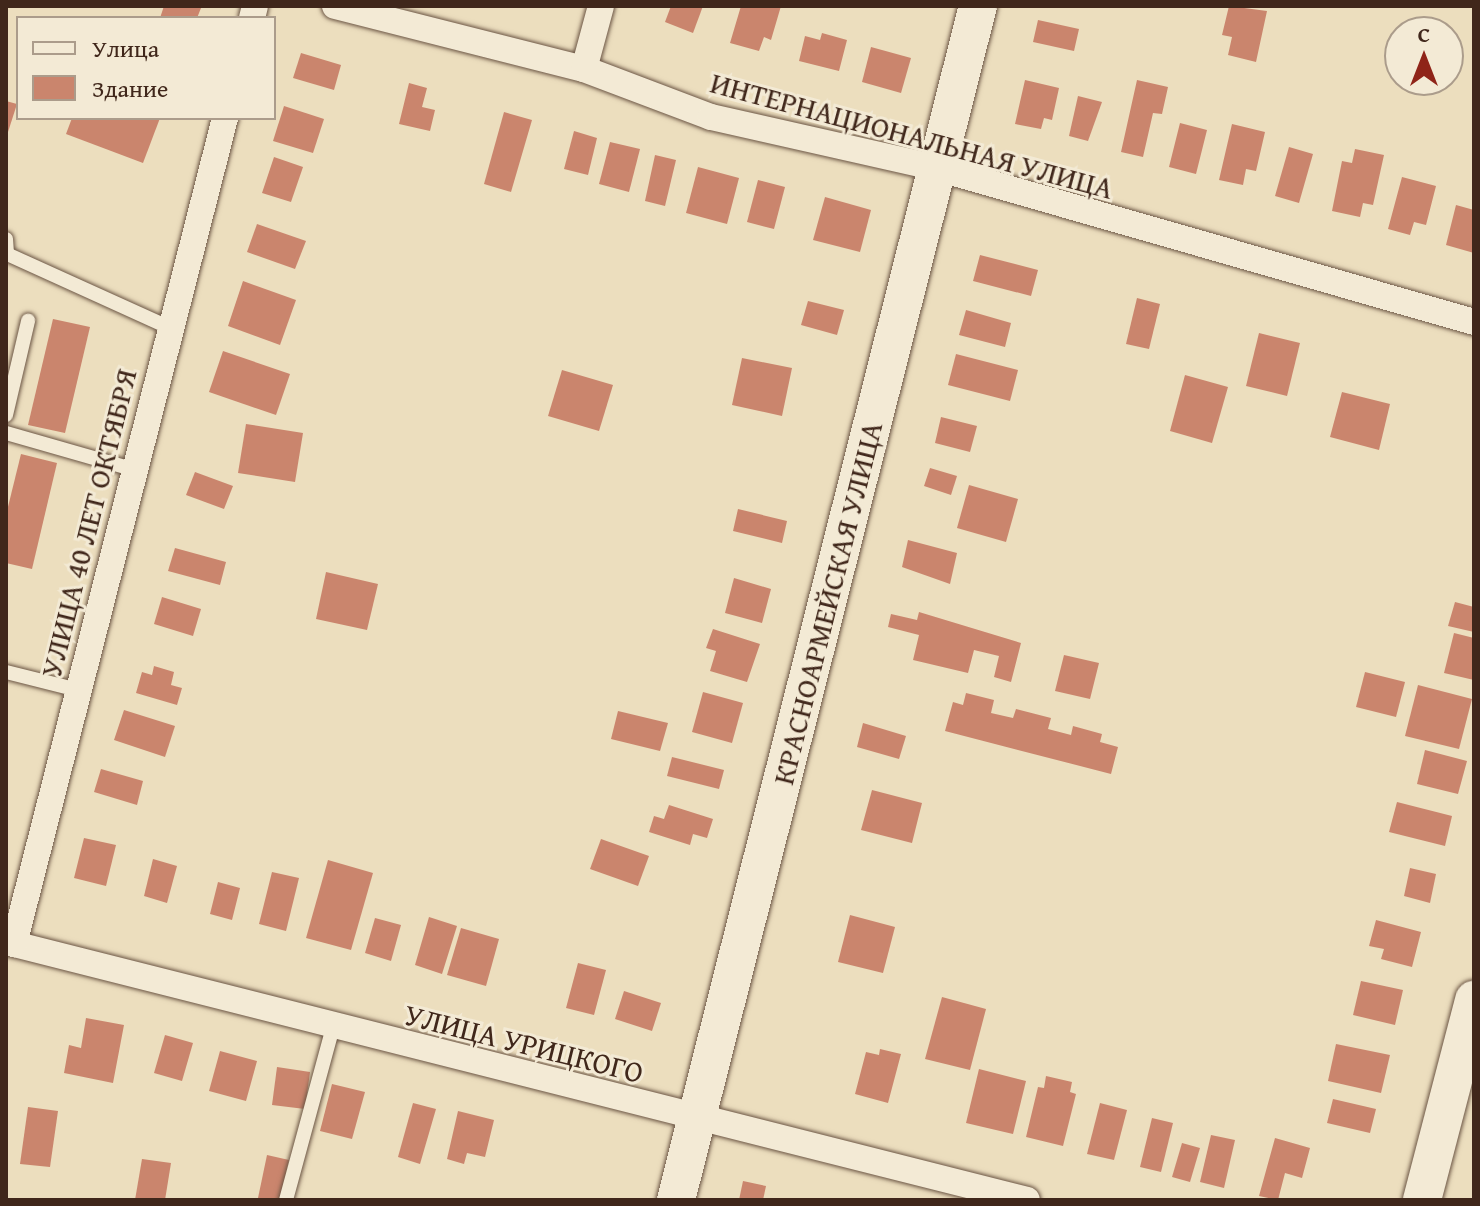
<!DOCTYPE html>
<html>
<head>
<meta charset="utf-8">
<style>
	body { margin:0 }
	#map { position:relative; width:1480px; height:1206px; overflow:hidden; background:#ecdebe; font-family:"Gentium Book Plus",serif }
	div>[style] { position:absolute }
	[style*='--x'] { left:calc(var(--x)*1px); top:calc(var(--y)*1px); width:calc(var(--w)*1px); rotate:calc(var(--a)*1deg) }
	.building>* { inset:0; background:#ca856d }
	.roads { filter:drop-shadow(0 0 2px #6b5544) drop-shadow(0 0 2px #6b5544) }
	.lane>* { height:14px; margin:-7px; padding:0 7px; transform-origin:7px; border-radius:7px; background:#f3ead5 }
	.street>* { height:26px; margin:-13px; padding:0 13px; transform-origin:13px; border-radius:13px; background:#f3ead5 }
	.secondary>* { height:38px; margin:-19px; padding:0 19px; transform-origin:19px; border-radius:19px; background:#f3ead5 }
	span { translate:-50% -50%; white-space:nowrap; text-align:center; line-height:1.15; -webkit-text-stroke:6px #f3ead5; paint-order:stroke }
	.street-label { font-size:30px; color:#40271b }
	.frame { position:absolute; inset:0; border:8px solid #40271b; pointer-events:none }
	.legend { position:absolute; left:16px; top:16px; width:260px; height:104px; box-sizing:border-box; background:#f3ead5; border:2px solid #ab9c8b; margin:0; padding:10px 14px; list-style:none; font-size:24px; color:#40271b }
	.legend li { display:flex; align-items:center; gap:16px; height:40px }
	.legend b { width:40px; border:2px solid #ab9c8b }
	.north { position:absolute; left:1384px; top:16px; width:80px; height:80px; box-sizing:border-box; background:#f3ead5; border:2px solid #ab9c8b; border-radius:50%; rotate:0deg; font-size:22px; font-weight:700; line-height:32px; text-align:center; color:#40271b }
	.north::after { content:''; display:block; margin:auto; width:28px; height:36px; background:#8f2418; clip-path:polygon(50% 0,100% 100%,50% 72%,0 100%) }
</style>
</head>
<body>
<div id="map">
	<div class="building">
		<div style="clip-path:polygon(164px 6px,197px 6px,201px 8px,197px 18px,160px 18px)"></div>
		<div style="clip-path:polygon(671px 6px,703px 6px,693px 33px,665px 22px)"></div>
		<div style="clip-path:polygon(741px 6px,781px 6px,771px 40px,764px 37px,759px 51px,730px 43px)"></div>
		<div style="clip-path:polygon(1229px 6px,1267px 11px,1256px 62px,1228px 55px,1232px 37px,1222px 35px)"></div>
		<div style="clip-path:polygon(1038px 20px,1079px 29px,1074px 51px,1033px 42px)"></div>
		<div style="clip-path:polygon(822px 33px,847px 40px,839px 71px,799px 61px,805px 36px,820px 40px)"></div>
		<div style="clip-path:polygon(871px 47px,911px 58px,901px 93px,862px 82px)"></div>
		<div style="clip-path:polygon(301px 53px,341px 65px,334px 90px,293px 78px)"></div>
		<div style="clip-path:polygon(1025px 80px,1059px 88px,1052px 120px,1044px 118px,1041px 129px,1015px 124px)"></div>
		<div style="clip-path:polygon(1137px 80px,1168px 87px,1162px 114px,1153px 113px,1143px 157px,1121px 152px)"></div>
		<div style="clip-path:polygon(409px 83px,427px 88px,422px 107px,435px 110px,430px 131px,399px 124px)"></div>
		<div style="clip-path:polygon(1078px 96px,1102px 102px,1088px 141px,1069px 136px)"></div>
		<div style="clip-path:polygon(6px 101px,17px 104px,8px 132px,6px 131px)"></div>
		<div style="clip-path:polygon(284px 106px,324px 119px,313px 153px,273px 141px)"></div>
		<div style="clip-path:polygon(504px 112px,532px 120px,511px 192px,484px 184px)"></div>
		<div style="clip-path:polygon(72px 118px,160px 118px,143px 163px,66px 134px)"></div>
		<div style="clip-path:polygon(1180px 123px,1207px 130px,1196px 174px,1169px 167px)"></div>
		<div style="clip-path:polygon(1232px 124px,1265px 132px,1256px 171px,1246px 169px,1243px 185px,1219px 180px)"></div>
		<div style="clip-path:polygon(574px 131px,597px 138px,588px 175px,564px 169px)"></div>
		<div style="clip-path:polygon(610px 142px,640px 149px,629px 192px,599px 184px)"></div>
		<div style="clip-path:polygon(1289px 147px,1313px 154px,1299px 203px,1275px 196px)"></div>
		<div style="clip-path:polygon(1355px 149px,1384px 155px,1373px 205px,1363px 203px,1360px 217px,1332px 211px,1342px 161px,1352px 163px)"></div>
		<div style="clip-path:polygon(655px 155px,676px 160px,665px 206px,645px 201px)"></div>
		<div style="clip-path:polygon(274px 157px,303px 167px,291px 202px,262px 193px)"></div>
		<div style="clip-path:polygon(698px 167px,739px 178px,727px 224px,686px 213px)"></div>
		<div style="clip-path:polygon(1402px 177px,1436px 186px,1426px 225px,1414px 222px,1410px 235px,1388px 229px)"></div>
		<div style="clip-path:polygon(758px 180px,785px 187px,774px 229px,747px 222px)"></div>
		<div style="clip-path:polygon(825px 197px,871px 210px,860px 252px,813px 240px)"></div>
		<div style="clip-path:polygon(1456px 205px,1474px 210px,1474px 253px,1446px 245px)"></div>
		<div style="clip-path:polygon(257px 224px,306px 241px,295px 269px,247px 252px)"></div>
		<div style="clip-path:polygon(980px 255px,1038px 270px,1031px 296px,973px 281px)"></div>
		<div style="clip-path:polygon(243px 281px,296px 300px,280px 345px,228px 326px)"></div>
		<div style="clip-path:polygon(1137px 298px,1160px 304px,1149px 349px,1126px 344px)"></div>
		<div style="clip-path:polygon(808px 301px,844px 310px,837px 335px,801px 325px)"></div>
		<div style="clip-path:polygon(966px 310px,1011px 323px,1005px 347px,959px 335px)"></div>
		<div style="clip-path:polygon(53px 319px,90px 327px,65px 433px,28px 425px)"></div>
		<div style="clip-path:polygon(1259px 333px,1300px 343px,1287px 396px,1246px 386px)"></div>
		<div style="clip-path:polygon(223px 351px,290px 374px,276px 415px,209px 392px)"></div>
		<div style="clip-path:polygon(956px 354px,1018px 370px,1010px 401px,948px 385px)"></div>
		<div style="clip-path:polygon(742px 358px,792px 368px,782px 416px,732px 405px)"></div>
		<div style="clip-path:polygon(562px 370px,613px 385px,599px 431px,548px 416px)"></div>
		<div style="clip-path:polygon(1185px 375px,1228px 387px,1212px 443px,1170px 431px)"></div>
		<div style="clip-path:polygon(1342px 392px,1390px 404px,1379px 450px,1330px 437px)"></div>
		<div style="clip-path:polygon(941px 417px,977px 426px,970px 452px,935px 443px)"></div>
		<div style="clip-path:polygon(246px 424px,303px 433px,295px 482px,238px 473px)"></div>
		<div style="clip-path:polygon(21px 454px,57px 463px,32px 569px,6px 563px,6px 515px)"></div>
		<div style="clip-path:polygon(930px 468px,957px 476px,951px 495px,924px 486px)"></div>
		<div style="clip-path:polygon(195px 472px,233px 486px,224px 509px,186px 495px)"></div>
		<div style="clip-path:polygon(969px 485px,1018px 499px,1006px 542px,957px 528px)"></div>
		<div style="clip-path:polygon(738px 509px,787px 521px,782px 543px,733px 531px)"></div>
		<div style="clip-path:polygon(908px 540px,957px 553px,950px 584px,902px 567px)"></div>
		<div style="clip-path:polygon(175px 548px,226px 562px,220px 585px,168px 571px)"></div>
		<div style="clip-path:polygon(326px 572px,378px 584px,367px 630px,316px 619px)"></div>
		<div style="clip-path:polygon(734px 578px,771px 589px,762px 623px,725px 613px)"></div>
		<div style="clip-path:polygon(162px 597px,201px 609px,193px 636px,154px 624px)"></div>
		<div style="clip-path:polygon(1455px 602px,1474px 607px,1474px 632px,1448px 626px)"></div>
		<div style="clip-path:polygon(919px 612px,1021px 643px,1011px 682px,994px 677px,999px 656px,974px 650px,968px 673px,913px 660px,919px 635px,888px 627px,891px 614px,917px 620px)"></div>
		<div style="clip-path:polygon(713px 629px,760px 644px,747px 682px,710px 671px,716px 651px,706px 648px)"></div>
		<div style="clip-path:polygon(1454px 633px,1474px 638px,1474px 680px,1444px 673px)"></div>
		<div style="clip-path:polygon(1064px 655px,1099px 663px,1090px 699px,1055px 691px)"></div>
		<div style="clip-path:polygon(154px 666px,174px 672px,171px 685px,182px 688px,177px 705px,136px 693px,142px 672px,152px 675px)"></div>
		<div style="clip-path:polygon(1365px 672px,1405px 682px,1396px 717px,1356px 707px)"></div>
		<div style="clip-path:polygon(1418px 685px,1472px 699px,1459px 749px,1405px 736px)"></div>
		<div style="clip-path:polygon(703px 692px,743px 703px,732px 743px,692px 732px)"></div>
		<div style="clip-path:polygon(966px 693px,994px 700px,991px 713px,1013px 718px,1016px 709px,1051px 718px,1048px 729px,1071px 735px,1073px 726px,1102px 734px,1100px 742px,1118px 747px,1111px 774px,945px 731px,953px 702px,963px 705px)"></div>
		<div style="clip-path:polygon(124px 710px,175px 726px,165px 757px,114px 740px)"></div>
		<div style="clip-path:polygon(618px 711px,668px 723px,660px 751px,611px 739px)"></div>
		<div style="clip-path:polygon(863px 723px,906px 736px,899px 759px,857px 747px)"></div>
		<div style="clip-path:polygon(1425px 750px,1467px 761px,1458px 794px,1417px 784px)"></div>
		<div style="clip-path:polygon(672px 757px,724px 770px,719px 789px,667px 776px)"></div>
		<div style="clip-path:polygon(101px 769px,143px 781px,137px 805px,94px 792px)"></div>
		<div style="clip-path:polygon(872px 790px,922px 803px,912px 843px,861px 830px)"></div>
		<div style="clip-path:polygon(1397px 802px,1452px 816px,1445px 846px,1389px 832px)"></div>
		<div style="clip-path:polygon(669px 805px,713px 819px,707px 838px,693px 834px,690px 845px,649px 832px,654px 816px,664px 819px)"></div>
		<div style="clip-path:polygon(84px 838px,116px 845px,106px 886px,74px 878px)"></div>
		<div style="clip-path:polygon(601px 839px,649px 856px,638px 886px,590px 869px)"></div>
		<div style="clip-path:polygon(153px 859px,177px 866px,167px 903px,144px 896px)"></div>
		<div style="clip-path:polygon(328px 860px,373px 873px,351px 950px,306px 938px)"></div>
		<div style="clip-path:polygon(1410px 868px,1436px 874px,1430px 903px,1404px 896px)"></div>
		<div style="clip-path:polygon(272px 872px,299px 878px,286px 931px,259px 924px)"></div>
		<div style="clip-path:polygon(218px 882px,240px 888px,232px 920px,210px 914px)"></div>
		<div style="clip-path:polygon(850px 915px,895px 927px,883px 973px,838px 962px)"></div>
		<div style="clip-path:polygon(429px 917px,457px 926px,442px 974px,415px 965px)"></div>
		<div style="clip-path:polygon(375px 918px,401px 925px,391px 961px,365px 953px)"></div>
		<div style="clip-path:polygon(1376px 920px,1421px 932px,1412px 967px,1381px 959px,1384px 949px,1369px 946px)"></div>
		<div style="clip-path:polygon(461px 928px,499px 939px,486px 986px,447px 975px)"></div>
		<div style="clip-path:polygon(578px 963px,606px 970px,594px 1015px,566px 1008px)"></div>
		<div style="clip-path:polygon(1361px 981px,1403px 990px,1395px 1025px,1353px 1015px)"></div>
		<div style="clip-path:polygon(624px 991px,661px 1003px,652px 1031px,615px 1019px)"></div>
		<div style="clip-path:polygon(942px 997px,986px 1009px,970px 1070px,925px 1059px)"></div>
		<div style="clip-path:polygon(86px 1018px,124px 1025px,113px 1083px,64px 1073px,69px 1045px,81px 1048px)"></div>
		<div style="clip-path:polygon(165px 1035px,193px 1043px,182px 1081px,154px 1073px)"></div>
		<div style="clip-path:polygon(1336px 1044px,1390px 1055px,1381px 1093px,1328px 1081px)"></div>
		<div style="clip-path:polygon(880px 1049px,901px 1054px,888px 1103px,855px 1094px,866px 1052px,879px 1055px)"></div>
		<div style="clip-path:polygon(220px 1051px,257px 1061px,246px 1101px,209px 1091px)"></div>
		<div style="clip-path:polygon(277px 1067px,310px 1072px,305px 1109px,272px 1105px)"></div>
		<div style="clip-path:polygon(979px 1069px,1026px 1081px,1013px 1134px,966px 1123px)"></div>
		<div style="clip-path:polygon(1046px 1076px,1072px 1082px,1070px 1092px,1076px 1094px,1063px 1146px,1026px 1137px,1038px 1087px,1044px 1088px)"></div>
		<div style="clip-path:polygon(332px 1084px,365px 1092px,352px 1139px,320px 1131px)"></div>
		<div style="clip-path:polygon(1333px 1099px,1376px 1109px,1370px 1133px,1327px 1123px)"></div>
		<div style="clip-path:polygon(413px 1103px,436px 1109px,420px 1164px,398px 1157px)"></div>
		<div style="clip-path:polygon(1100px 1103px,1127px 1110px,1114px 1160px,1087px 1154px)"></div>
		<div style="clip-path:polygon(28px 1107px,58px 1111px,50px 1167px,20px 1164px)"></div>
		<div style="clip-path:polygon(458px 1111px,494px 1120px,485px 1157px,467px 1153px,464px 1164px,447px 1159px)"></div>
		<div style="clip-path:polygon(1152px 1118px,1173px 1123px,1161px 1172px,1140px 1167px)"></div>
		<div style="clip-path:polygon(1211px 1135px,1235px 1140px,1224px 1188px,1200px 1182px)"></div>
		<div style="clip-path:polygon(1275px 1138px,1310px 1148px,1302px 1178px,1285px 1173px,1278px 1200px,1259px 1196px)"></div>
		<div style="clip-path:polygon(1182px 1143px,1200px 1148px,1190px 1182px,1172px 1177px)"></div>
		<div style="clip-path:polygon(267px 1155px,289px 1160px,280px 1200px,258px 1198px)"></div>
		<div style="clip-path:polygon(142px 1159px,171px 1163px,165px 1200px,135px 1200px)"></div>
		<div style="clip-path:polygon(743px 1181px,766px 1186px,763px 1200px,739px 1200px)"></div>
	</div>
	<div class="roads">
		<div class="lane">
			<div style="--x:6;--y:239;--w:15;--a:86"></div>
			<div style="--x:7;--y:254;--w:179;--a:24.4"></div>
			<div style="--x:6;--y:415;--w:97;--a:-76.8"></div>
			<div style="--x:6;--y:433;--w:135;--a:15.9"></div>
			<div style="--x:6;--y:672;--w:74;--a:14"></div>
			<div style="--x:286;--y:1200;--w:179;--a:-74.8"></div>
		</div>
		<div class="street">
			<div style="--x:335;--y:6;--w:257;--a:14.2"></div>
			<div style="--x:584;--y:69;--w:136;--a:20.7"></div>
			<div style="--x:711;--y:117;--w:232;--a:12.7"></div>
			<div style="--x:937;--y:168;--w:559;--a:16"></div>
			<div style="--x:252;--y:18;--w:12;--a:-76"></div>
			<div style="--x:584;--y:69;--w:65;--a:-74.9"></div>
			<div style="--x:6;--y:942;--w:1053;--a:14.18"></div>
			<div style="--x:14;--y:944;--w:853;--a:-75.67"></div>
		</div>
		<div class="secondary">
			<div style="--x:676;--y:1200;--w:1232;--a:-75.81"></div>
			<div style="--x:1422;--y:1200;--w:207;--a:-75.4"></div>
		</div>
	</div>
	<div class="street-label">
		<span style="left:912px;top:135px;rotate:15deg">ИНТЕРНАЦИОНАЛЬНАЯ УЛИЦА</span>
		<span style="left:88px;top:523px;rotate:-76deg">УЛИЦА 40 ЛЕТ ОКТЯБРЯ</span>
		<span style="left:827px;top:603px;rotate:-76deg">КРАСНОАРМЕЙСКАЯ УЛИЦА</span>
		<span style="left:524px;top:1043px;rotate:14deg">УЛИЦА УРИЦКОГО</span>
	</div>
	<div class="frame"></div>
	<ul class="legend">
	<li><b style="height:10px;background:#f3ead5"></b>Улица</li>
	<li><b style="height:22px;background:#ca856d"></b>Здание</li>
	</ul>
	<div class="north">С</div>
</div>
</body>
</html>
